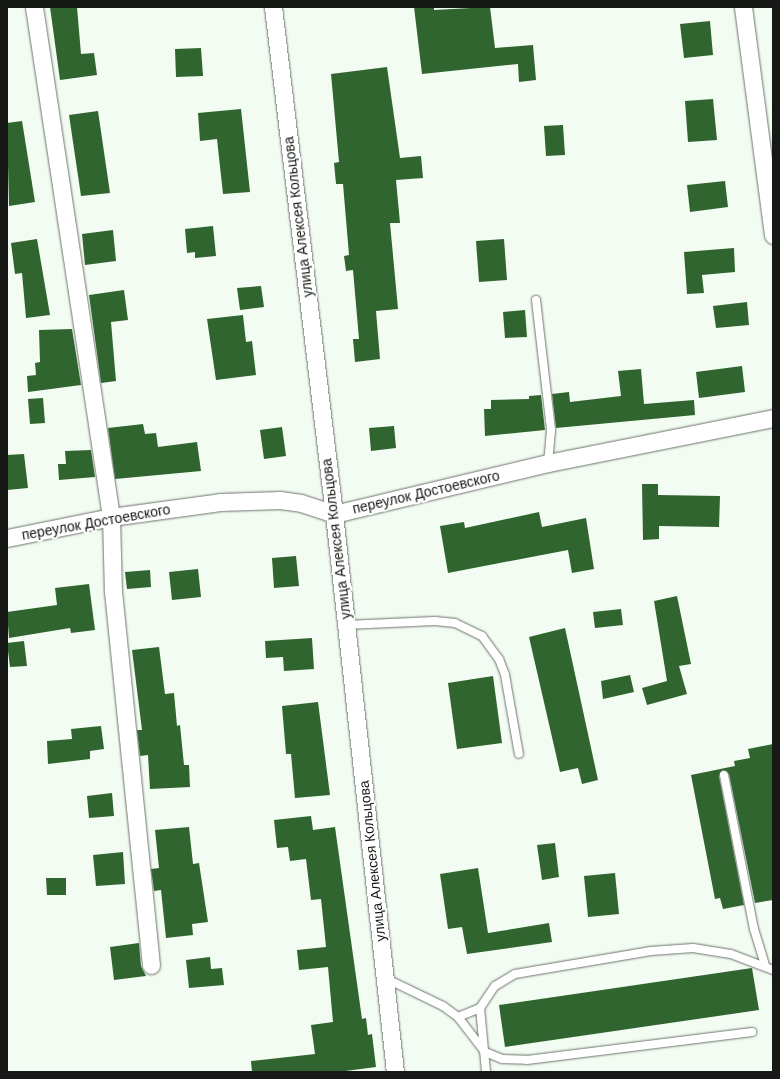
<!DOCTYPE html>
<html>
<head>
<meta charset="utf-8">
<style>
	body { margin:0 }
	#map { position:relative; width:780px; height:1079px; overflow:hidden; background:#f3fcf2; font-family:"DM Sans",sans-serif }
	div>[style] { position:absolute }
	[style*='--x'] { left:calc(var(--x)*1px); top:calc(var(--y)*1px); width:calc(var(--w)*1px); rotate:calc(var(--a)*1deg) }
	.building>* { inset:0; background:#30652f }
	.roads { filter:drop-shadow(0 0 1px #6c746b) drop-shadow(0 0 1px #6c746b) }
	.lane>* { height:8px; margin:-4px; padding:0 4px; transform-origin:4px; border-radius:4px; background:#fff }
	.street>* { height:17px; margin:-8.5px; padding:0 8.5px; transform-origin:8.5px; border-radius:8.5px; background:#fff }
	span { translate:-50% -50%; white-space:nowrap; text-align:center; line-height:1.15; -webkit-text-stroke:4px #fff; paint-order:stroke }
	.street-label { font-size:14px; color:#161916 }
	.frame { position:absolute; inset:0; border:8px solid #161916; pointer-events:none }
</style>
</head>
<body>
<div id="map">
	<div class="building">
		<div style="clip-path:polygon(50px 7px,77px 7px,81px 54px,94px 53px,97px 75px,60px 80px)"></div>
		<div style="clip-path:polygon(414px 7px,434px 7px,434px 10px,490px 7px,495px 48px,533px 45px,536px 80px,519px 82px,518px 64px,422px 74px)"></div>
		<div style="clip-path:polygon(710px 21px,713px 55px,684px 58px,680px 24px)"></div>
		<div style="clip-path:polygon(201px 48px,203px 76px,176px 77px,175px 49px)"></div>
		<div style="clip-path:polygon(387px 67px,400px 158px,421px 156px,423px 178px,396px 180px,400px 223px,390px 223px,398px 309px,376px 311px,380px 359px,355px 362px,353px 339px,359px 339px,353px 270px,346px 271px,344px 256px,349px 255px,343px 184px,336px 184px,334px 163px,339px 162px,331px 74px)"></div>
		<div style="clip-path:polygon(713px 99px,717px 140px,688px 142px,685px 101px)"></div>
		<div style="clip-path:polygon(241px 109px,250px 192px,223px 194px,217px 139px,200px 141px,198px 113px)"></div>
		<div style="clip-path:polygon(98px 111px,110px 193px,81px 196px,69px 115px)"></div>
		<div style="clip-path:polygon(22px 121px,35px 202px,9px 206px,7px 123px)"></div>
		<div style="clip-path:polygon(563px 125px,565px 155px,546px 156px,544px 126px)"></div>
		<div style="clip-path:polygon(725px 181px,728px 207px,690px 212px,687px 185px)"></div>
		<div style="clip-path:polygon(213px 226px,216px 256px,195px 258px,195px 252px,187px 253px,185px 229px)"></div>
		<div style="clip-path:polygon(113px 230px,116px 261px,85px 265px,82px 234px)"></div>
		<div style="clip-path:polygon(37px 239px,50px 315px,26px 318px,22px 273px,15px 274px,11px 243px)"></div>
		<div style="clip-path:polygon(504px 239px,507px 280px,479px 282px,476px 241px)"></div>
		<div style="clip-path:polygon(734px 248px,735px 272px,702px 275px,704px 293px,687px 294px,684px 252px)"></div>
		<div style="clip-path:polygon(261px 286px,264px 307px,240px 310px,237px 288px)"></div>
		<div style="clip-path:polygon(124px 290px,128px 320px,111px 322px,116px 381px,101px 383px,89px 295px)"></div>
		<div style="clip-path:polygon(747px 302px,749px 325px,716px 328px,713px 306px)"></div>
		<div style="clip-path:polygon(525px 310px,527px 337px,505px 338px,503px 312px)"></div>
		<div style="clip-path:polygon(243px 315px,246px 342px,252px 341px,256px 375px,216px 380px,207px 319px)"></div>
		<div style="clip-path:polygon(72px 329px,81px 385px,28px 392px,27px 376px,36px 375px,35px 363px,40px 362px,39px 330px)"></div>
		<div style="clip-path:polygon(742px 366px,745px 392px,699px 398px,696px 372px)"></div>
		<div style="clip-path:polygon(641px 369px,644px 404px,694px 400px,695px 415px,556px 428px,552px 394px,569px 392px,570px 402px,621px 396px,618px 371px)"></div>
		<div style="clip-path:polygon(541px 395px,545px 430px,485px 436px,484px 409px,491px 409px,491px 400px,529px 399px,529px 396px)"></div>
		<div style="clip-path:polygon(43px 398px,45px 423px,30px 424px,28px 399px)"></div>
		<div style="clip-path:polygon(143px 424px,145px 434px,156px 433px,158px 447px,197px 442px,201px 471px,115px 479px,108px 428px)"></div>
		<div style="clip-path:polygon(394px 426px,396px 448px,371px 451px,369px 428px)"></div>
		<div style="clip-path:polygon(282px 427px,286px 456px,264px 459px,260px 430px)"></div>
		<div style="clip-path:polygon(91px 450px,95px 477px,59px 480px,58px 464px,66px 464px,65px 451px)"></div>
		<div style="clip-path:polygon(24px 454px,28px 488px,7px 490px,7px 455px)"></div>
		<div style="clip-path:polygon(642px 484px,658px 484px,658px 495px,720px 496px,719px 527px,659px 526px,659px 539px,643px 540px)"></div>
		<div style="clip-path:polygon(539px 512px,542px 527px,586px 518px,594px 569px,572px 573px,568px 550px,448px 573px,440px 526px,464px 522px,465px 528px)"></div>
		<div style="clip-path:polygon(296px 556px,299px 586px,274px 588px,272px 558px)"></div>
		<div style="clip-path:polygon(198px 569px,201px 597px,172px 600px,169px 572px)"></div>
		<div style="clip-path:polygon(150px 570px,151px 587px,127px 589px,125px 572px)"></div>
		<div style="clip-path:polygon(89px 584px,95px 630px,71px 633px,70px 628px,9px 638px,7px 612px,57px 605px,55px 588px)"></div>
		<div style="clip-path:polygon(677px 596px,691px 664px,679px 666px,687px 694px,647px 705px,642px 688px,667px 681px,654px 601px)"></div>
		<div style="clip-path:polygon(621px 609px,623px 625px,595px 628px,593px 612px)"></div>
		<div style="clip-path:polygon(565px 628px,598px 780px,582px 784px,578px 768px,560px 772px,529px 637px)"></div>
		<div style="clip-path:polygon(312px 638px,314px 669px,284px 671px,283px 657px,266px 658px,265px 641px)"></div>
		<div style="clip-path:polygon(24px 641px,27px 666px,10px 667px,7px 643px)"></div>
		<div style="clip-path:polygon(159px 647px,165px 694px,174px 693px,177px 726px,180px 725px,184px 765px,189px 765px,190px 787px,150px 789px,148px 755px,140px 756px,137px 730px,142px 730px,132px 650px)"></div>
		<div style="clip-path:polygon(630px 675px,634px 692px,603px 699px,601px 681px)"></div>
		<div style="clip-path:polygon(493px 676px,502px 743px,457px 749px,448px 683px)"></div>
		<div style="clip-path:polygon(318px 702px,330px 795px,295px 798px,291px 754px,286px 754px,282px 706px)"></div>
		<div style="clip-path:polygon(101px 726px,104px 749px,90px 751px,90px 759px,48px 764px,47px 741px,72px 739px,71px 729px)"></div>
		<div style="clip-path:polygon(773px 744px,773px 900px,755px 903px,729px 774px,723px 770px,719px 776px,744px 905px,723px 909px,720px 898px,715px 899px,691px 775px,735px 766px,734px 761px,750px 758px,748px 749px)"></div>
		<div style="clip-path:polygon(112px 793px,114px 816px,89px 818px,87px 796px)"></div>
		<div style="clip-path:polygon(311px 816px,313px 830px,335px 827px,362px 1019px,366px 1018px,368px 1035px,372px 1034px,376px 1067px,338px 1072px,252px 1072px,251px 1061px,315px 1054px,311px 1025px,333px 1022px,328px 967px,299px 970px,297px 950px,326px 947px,321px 899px,311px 900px,306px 859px,290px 861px,288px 847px,277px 848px,274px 820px)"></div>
		<div style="clip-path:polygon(189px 827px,193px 864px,199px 863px,208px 922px,192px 924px,193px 935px,166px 938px,161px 890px,154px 891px,151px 869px,159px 868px,155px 830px)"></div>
		<div style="clip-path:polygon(555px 843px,559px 877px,542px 880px,537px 845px)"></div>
		<div style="clip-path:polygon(123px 852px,125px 884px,96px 886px,93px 855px)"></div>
		<div style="clip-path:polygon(478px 868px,488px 933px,549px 923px,552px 942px,467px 954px,462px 927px,448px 929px,440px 874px)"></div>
		<div style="clip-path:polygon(615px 873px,619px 914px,588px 917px,584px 876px)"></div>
		<div style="clip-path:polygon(46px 878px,66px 878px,66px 895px,47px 895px)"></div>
		<div style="clip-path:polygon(139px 943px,141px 966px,146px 976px,114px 980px,110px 947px)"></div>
		<div style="clip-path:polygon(210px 957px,211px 969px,222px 968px,224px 985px,189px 988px,186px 960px)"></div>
		<div style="clip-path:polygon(752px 968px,759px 1010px,505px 1047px,499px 1005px)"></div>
	</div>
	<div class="roads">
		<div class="lane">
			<div style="--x:536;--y:300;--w:131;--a:83.4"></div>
			<div style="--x:551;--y:430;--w:33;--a:95"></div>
			<div style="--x:346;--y:625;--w:89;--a:-2.6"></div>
			<div style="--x:435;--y:621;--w:20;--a:6"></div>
			<div style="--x:455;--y:623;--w:30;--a:26"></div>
			<div style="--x:482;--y:636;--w:29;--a:54"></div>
			<div style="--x:499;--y:659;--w:17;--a:69"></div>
			<div style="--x:505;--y:675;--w:80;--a:80"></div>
			<div style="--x:724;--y:775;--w:157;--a:79"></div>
			<div style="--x:754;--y:929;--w:37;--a:73"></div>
			<div style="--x:385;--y:978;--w:64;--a:25.8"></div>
			<div style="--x:443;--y:1006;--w:19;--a:36"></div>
			<div style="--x:458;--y:1017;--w:44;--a:52.4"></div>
			<div style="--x:485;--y:1052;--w:18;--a:22"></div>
			<div style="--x:502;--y:1059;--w:25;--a:2"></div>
			<div style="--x:527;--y:1060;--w:227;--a:-7.1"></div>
			<div style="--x:480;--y:1008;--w:64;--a:84.6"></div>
			<div style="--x:458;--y:1017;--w:24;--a:-22"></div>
			<div style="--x:480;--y:1008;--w:27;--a:-56"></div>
			<div style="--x:495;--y:986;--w:23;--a:-31"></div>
			<div style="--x:515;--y:974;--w:138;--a:-9.6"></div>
			<div style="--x:651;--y:951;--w:42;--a:-4.1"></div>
			<div style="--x:693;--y:948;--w:38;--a:9"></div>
			<div style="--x:731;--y:954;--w:45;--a:20.9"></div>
		</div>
		<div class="street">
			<div style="--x:34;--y:7;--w:516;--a:81.41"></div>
			<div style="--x:111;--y:517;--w:74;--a:88.5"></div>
			<div style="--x:113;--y:591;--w:376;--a:84.2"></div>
			<div style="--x:273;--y:7;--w:511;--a:83.14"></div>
			<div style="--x:334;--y:514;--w:561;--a:83.76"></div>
			<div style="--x:743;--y:7;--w:230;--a:82.5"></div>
			<div style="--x:7;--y:538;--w:106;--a:-11.4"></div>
			<div style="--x:111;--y:517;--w:110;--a:-7.8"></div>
			<div style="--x:220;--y:502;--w:60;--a:-1.9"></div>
			<div style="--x:280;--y:500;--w:21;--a:8"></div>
			<div style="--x:301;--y:503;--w:35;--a:18"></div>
			<div style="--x:334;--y:514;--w:220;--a:-13.4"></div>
			<div style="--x:548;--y:463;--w:229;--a:-11.3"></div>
		</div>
	</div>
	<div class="street-label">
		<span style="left:298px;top:217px;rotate:-97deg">улица Алексея Кольцова</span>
		<span style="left:426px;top:492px;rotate:-13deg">переулок Достоевского</span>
		<span style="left:96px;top:522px;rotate:-10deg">переулок Достоевского</span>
		<span style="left:336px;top:539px;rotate:-97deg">улица Алексея Кольцова</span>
		<span style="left:372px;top:861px;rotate:-96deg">улица Алексея Кольцова</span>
	</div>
	<div class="frame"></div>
</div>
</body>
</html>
